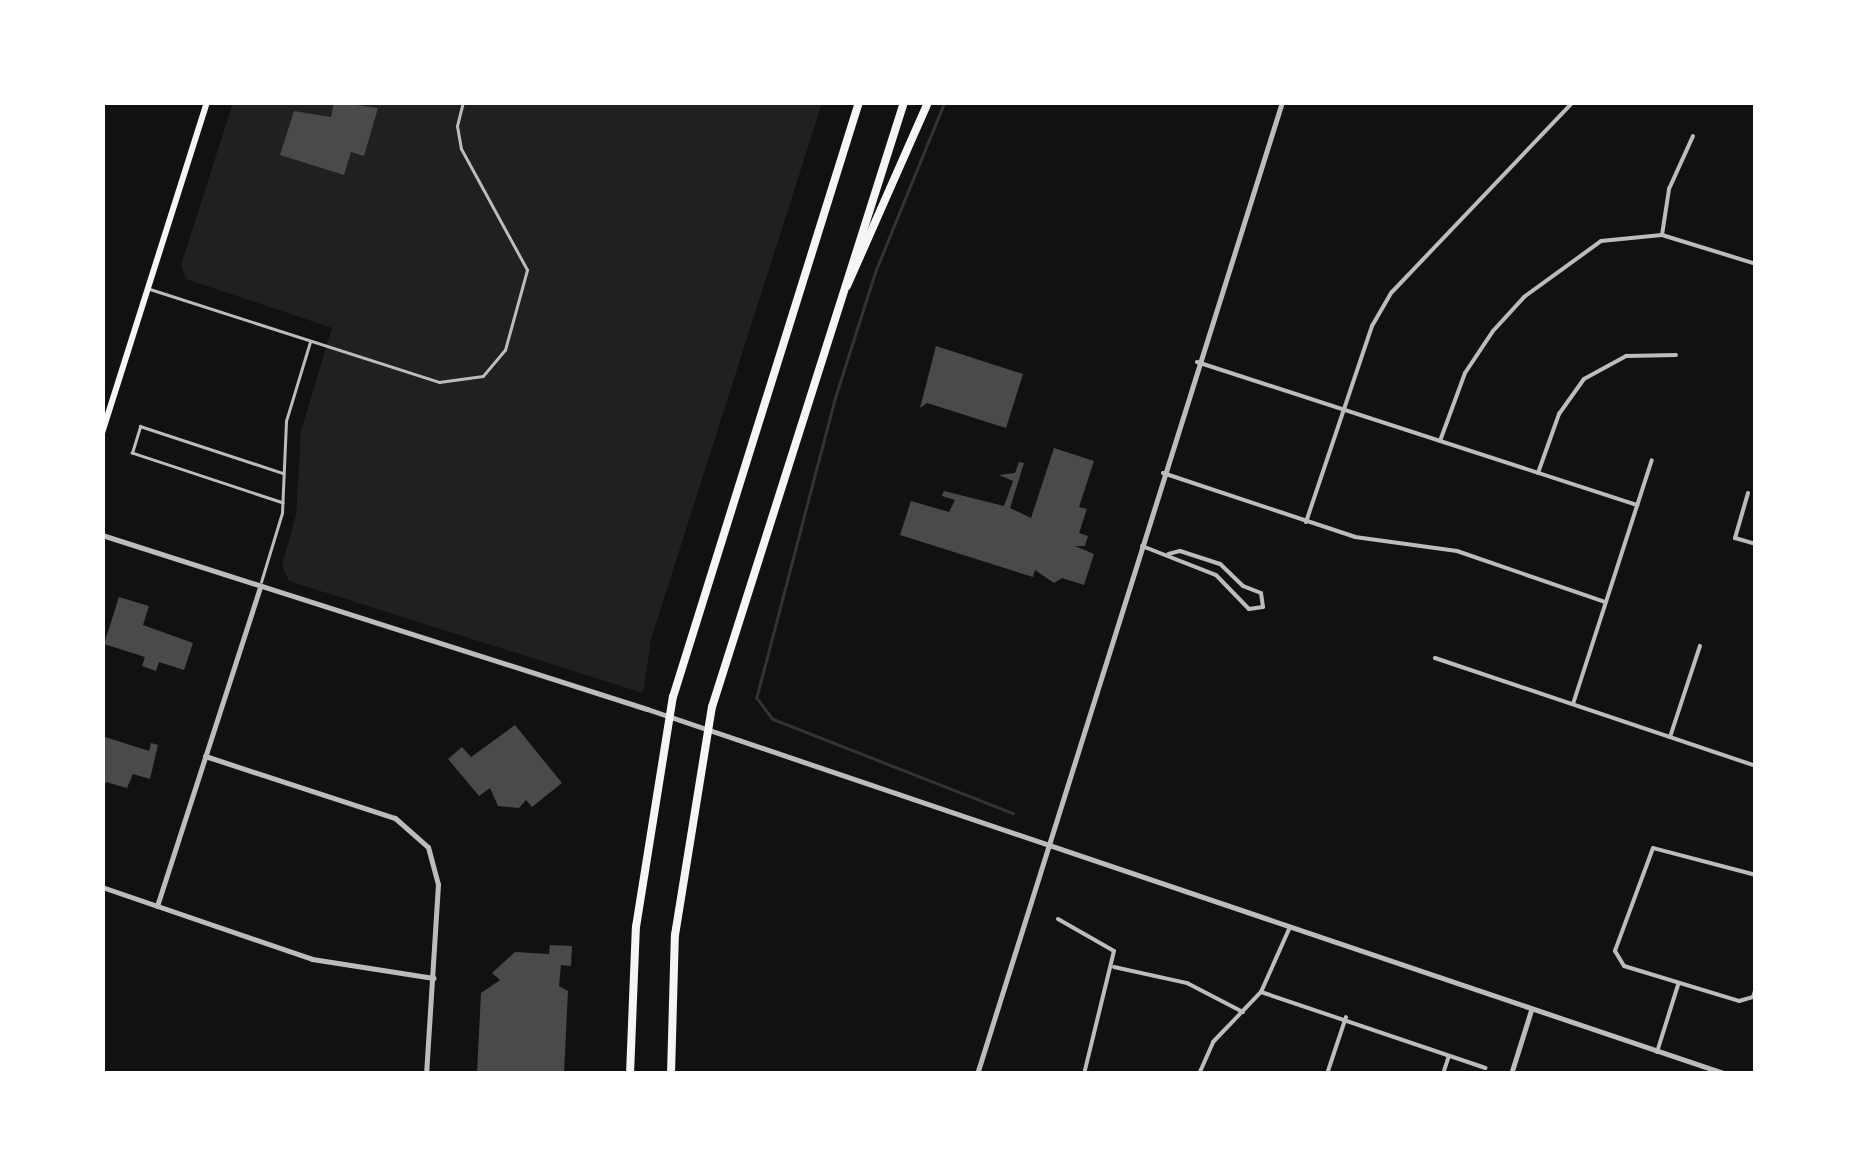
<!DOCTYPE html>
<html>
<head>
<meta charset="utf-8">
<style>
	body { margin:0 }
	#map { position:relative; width:1858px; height:1176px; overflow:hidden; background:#111; font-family:"Space Grotesk",sans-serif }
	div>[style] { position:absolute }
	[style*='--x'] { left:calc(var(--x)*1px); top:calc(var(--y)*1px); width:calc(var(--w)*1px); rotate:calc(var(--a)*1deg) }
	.green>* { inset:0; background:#202020 }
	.stream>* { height:2.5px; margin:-1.25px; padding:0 1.25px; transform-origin:1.25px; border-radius:1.25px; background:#333 }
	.building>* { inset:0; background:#4a4a4a }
	.service>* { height:2.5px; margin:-1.25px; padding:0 1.25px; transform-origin:1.25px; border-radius:1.25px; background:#bcbcbc }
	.minor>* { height:4px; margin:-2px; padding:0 2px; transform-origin:2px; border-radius:2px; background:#bcbcbc }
	.tertiary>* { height:5px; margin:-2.5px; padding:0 2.5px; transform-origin:2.5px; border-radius:2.5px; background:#bcbcbc }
	.primary>* { height:6px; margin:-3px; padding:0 3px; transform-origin:3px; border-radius:3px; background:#f5f5f5 }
	.motorway>* { height:8px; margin:-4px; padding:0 4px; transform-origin:4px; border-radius:4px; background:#f5f5f5 }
	span { translate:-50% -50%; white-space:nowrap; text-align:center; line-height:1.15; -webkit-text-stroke:10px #fff; paint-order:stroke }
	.frame { position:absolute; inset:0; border:105px solid #fff; pointer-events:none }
</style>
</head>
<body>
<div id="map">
	<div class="green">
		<div style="clip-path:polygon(233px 103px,822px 103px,651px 639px,643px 693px,289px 581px,282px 566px,296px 515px,301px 431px,332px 328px,186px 279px,181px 265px)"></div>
	</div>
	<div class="stream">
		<div style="--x:945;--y:102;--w:183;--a:112.2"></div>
		<div style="--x:876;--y:271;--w:131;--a:107.7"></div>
		<div style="--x:836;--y:396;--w:312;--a:104.7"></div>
		<div style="--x:757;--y:698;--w:26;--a:53"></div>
		<div style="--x:773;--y:719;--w:258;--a:21.4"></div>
	</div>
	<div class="building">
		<div style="clip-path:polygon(334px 102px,378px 108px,364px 156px,351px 152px,344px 175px,280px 155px,294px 111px,331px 117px)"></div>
		<div style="clip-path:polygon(936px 346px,1023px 374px,1006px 428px,927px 403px,920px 408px)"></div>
		<div style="clip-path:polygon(1054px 448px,1094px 461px,1079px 507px,1087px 509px,1079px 533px,1088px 536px,1085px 546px,1075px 546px,1094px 554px,1084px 585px,1062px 578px,1054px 583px,1035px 570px,1033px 577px,900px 535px,911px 501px,949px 512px,955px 500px,942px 496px,944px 491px,1004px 506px,1013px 481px,999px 475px,1015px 473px,1019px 462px,1024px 463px,1010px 508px,1031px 518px)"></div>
		<div style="clip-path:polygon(119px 597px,149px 606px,143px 625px,193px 643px,184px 670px,159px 662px,156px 671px,142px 666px,145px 657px,104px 644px)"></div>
		<div style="clip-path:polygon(515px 725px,562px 783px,532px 807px,526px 800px,519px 808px,498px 806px,490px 788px,479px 796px,448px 759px,462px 747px,471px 757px)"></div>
		<div style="clip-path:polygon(102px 736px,149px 751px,151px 743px,158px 745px,150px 779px,133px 774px,127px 788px,106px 782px,102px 791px)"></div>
		<div style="clip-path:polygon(550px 945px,572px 946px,571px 966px,561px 965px,559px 986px,568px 991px,564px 1074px,477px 1073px,481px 993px,500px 980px,492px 973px,515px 952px,549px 954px)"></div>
	</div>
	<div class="service">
		<div style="--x:150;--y:289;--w:304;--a:17.8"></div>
		<div style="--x:439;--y:382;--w:44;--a:-7.8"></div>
		<div style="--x:483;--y:376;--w:34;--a:-50"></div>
		<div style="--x:505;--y:350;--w:83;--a:-74.6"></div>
		<div style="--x:527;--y:270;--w:138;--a:-118.6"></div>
		<div style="--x:461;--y:149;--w:23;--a:-100"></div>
		<div style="--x:457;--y:126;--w:25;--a:-76"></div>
		<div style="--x:283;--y:503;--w:159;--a:-161.7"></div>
		<div style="--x:132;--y:453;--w:28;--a:-73"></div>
		<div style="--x:140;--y:426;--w:151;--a:18.2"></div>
		<div style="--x:261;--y:582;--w:72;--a:-73.1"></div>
		<div style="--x:282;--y:513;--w:92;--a:-87.5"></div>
		<div style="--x:286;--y:421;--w:83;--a:-73.1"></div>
	</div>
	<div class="minor">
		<div style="--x:1662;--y:235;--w:47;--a:-81.3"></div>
		<div style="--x:1669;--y:189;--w:58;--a:-65.6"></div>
		<div style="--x:1197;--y:362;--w:463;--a:18"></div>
		<div style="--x:1440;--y:441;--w:72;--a:-69.8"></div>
		<div style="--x:1465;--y:373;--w:50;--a:-56.3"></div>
		<div style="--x:1493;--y:331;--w:46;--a:-47.6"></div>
		<div style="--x:1524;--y:297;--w:95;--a:-36"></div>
		<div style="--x:1601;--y:241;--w:61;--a:-5.6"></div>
		<div style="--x:1662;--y:235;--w:98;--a:17.1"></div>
		<div style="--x:1163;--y:473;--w:202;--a:18.4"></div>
		<div style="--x:1355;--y:537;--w:103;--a:7.8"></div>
		<div style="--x:1457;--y:551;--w:157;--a:19"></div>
		<div style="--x:1538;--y:473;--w:63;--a:-70.4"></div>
		<div style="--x:1559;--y:414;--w:43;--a:-54.5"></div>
		<div style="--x:1584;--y:379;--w:48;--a:-28.7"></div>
		<div style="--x:1626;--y:356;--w:50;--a:-1.1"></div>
		<div style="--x:1748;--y:493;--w:47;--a:106.1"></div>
		<div style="--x:1735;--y:538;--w:22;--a:16"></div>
		<div style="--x:1306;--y:522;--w:207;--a:-71.4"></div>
		<div style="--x:1372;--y:326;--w:39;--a:-60"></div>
		<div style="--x:1392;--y:292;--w:262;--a:-46.4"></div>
		<div style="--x:1142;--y:546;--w:79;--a:21.4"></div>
		<div style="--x:1216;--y:575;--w:47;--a:45.9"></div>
		<div style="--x:1249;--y:609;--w:14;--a:-8"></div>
		<div style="--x:1263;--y:607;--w:14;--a:-98"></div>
		<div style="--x:1261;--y:593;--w:19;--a:-159"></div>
		<div style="--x:1243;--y:586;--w:32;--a:-136"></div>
		<div style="--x:1220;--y:564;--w:42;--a:-162"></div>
		<div style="--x:1180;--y:551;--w:12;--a:166"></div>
		<div style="--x:1435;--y:658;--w:339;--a:18.6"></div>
		<div style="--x:1573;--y:704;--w:256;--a:-72.1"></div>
		<div style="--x:1670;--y:737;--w:96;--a:-71.8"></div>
		<div style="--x:1756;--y:875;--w:106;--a:-165.3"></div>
		<div style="--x:1653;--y:848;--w:110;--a:110.3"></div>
		<div style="--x:1615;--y:951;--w:17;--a:59"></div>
		<div style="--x:1624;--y:966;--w:120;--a:16.9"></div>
		<div style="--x:1739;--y:1001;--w:15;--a:-16"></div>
		<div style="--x:1753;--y:997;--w:9;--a:-72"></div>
		<div style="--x:1058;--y:919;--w:64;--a:29.7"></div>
		<div style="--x:1114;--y:951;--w:127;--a:103.7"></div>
		<div style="--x:1114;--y:967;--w:75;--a:12.4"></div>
		<div style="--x:1187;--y:983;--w:63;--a:27.4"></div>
		<div style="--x:1261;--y:992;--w:237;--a:18.7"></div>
		<div style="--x:1657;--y:1052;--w:70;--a:-72.6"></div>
		<div style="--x:1199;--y:1074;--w:35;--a:-66"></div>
		<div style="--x:1213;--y:1042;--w:69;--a:-46.2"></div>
		<div style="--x:1261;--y:992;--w:69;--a:-66"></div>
		<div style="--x:1327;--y:1074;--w:60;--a:-71.6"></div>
		<div style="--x:1443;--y:1074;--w:19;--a:-72"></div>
	</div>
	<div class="tertiary">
		<div style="--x:102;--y:535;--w:572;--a:17.71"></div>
		<div style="--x:647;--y:709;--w:1139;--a:18.69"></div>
		<div style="--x:205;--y:756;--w:200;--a:18.1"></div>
		<div style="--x:395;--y:818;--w:44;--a:41.3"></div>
		<div style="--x:428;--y:847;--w:38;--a:75"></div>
		<div style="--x:438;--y:884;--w:190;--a:93.6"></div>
		<div style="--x:102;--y:887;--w:222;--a:18.9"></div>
		<div style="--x:312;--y:959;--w:123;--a:8.9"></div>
		<div style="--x:157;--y:906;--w:335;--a:-72.1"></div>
		<div style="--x:977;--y:1074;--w:1019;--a:-72.58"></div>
		<div style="--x:1511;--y:1074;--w:67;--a:-72.6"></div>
	</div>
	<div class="primary">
		<div style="--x:102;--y:433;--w:347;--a:-72.4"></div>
	</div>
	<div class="motorway">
		<div style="--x:847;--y:286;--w:201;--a:-66.2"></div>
		<div style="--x:630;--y:1074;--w:147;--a:-87.7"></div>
		<div style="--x:636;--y:927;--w:233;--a:-80.9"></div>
		<div style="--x:673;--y:697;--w:623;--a:-72.64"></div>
		<div style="--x:671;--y:1074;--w:139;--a:-88.4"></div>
		<div style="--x:675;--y:935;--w:231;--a:-80.8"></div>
		<div style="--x:712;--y:707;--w:635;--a:-72.39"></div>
	</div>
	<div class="frame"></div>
</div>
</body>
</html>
